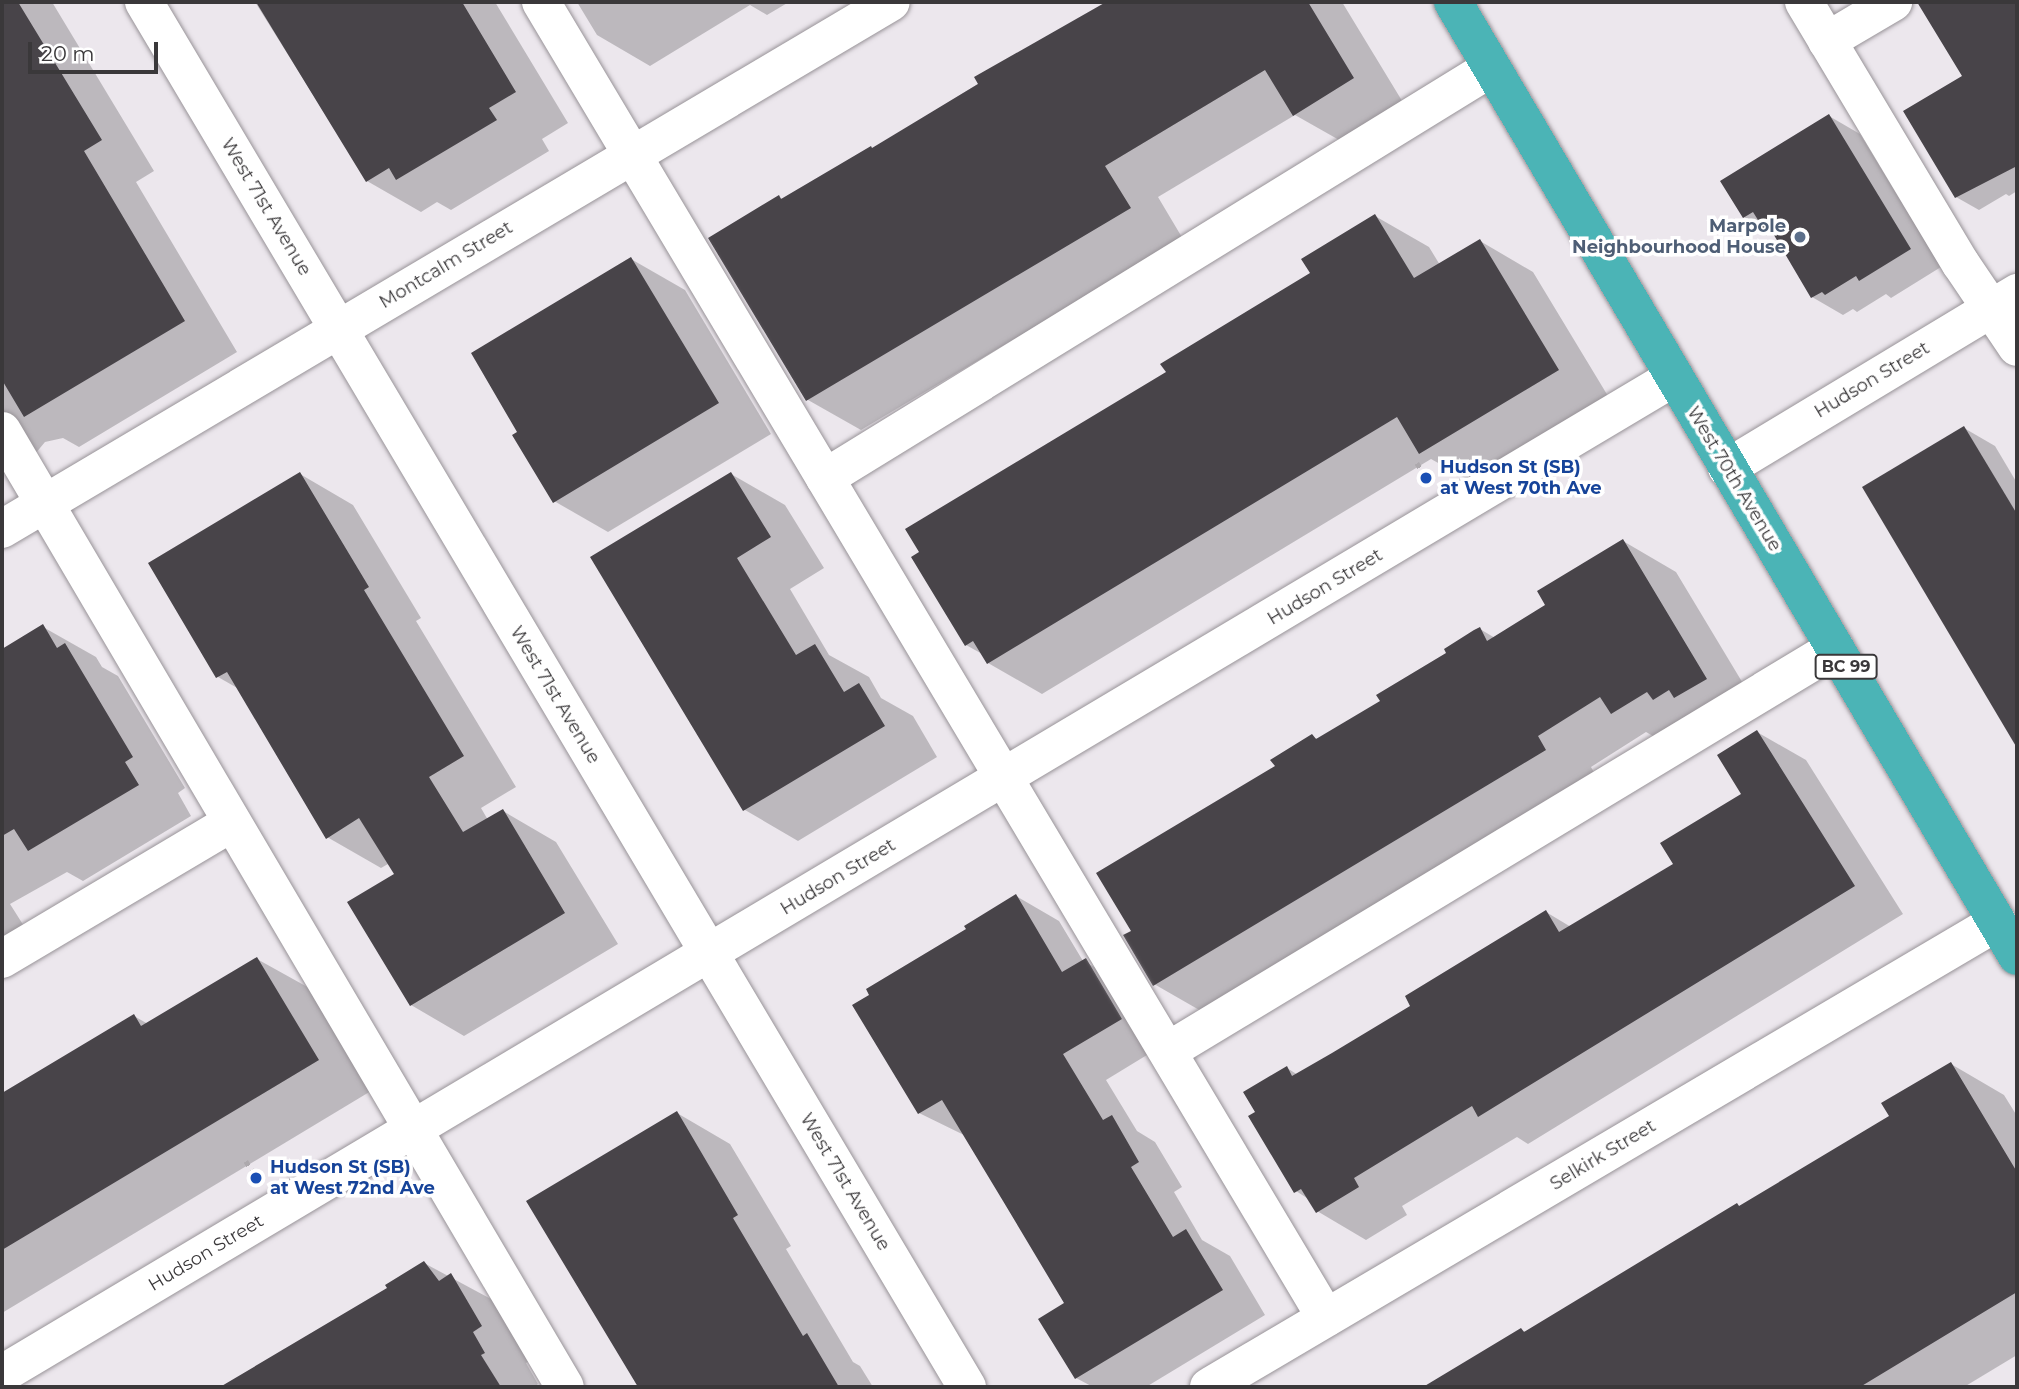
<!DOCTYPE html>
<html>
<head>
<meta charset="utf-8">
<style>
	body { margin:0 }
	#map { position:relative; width:2019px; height:1389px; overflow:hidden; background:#ece7ed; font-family:Montserrat,sans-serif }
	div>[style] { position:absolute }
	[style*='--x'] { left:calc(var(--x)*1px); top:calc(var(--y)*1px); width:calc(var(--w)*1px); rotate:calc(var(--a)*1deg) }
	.shadow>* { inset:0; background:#0003 }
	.building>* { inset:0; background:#484449 }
	.path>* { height:4.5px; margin-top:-2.25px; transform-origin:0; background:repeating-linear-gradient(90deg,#ada9ad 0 5px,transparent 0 10px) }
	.roads { filter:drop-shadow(0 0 2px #989398) drop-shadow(0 0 2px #989398) }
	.minor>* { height:38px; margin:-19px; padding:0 19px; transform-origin:19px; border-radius:19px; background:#fff }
	.highway>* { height:38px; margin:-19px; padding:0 19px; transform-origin:19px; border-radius:19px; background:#4bb4b6 }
	.dots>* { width:19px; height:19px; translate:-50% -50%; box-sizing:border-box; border:4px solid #fff; border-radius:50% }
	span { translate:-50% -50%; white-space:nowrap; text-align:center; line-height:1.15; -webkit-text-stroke:7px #fff; paint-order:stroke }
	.shield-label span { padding:2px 5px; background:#fff; border:2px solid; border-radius:5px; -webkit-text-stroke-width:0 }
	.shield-label { font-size:16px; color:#3a383a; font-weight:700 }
	.street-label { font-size:18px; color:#3a383a }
	.service-label { font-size:18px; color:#4e5e75; font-weight:700 }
	.right { translate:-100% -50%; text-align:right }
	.transit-label { font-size:18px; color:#164399; font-weight:700 }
	.left { translate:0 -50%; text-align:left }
	.frame { position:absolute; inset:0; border:4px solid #3a383a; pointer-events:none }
	.scale { position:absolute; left:28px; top:42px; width:130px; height:32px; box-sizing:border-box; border:4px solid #3a383a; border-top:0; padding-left:9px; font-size:21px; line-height:24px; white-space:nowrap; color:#3a383a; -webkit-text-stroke:5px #fff; paint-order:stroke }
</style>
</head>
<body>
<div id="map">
	<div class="shadow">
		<div style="clip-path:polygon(2px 2px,52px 2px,154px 171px,136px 182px,237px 352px,79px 447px,63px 438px,45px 442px,35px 454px,2px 475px)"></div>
		<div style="clip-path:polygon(255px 2px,495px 2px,568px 123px,542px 139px,549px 151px,451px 210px,437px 202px,421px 212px,367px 181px)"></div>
		<div style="clip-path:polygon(577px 2px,789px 2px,767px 15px,750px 5px,650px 66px,597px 35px)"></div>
		<div style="clip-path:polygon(1110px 2px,1342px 2px,1407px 109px,1348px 145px,1295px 115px,1158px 197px,1183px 239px,861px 430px,808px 400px,779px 197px,784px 200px,873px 149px)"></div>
		<div style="clip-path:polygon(1919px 2px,2017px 2px,2017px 191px,2009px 196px,2006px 194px,1979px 210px,1956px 197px,1964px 77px)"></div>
		<div style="clip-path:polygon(1829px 116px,1860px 134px,1941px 267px,1891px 298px,1886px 294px,1857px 312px,1853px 309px,1843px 315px,1812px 297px,1775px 235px,1744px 217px)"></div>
		<div style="clip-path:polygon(1375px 216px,1429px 247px,1440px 265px,1480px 241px,1533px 272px,1611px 401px,1474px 483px,1431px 459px,1042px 694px,988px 663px,984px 655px,966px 645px,1168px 373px,1313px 274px)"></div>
		<div style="clip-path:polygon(631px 259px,685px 290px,771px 434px,608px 532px,554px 501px,519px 433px)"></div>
		<div style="clip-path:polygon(1964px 428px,1995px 446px,2017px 483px,2017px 745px,1864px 488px)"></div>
		<div style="clip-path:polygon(300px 474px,353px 505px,421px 618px,416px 621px,516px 787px,481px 808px,488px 820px,503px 811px,556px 842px,618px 944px,464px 1036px,411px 1005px,397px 874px,388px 864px,381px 868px,327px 837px,239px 689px,218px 677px)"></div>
		<div style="clip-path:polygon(731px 474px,785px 505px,824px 568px,790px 589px,829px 655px,869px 677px,881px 698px,913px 716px,937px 757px,798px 841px,745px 810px)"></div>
		<div style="clip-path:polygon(1623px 541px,1676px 572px,1759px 710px,1665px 743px,1646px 732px,1591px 767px,1599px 781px,1208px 1015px,1154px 984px,1133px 931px,1277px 767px,1312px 736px,1319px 740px,1382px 701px,1480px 629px,1495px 638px,1548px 605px)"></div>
		<div style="clip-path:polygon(43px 627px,96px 657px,102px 667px,118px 676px,185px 788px,178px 793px,191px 816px,83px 881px,67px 872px,10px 904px,29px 934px,2px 950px,2px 651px)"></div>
		<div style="clip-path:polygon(1757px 732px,1806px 760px,1903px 914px,1528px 1144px,1517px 1137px,1402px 1206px,1407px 1215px,1366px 1240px,1317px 1211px,1310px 1200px,1296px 1191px,1257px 1113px,1287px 1068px,1298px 1075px,1413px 1006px,1546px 912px,1571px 927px,1675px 865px,1743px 794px)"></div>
		<div style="clip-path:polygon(1016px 896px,1059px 921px,1083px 961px,1129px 985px,1165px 1044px,1106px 1080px,1137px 1131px,1155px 1142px,1182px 1187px,1174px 1192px,1202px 1240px,1230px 1256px,1265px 1315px,1146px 1387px,1093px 1387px,1076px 1378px,1066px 1304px,966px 1136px,919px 1113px,968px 929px)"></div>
		<div style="clip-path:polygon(257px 959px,311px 989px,371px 1091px,2px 1313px,2px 1095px,134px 1016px,148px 1024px)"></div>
		<div style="clip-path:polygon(1951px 1064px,2004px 1095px,2017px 1116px,2017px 1355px,1964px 1387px,1426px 1387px,1521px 1330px,1526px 1332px,1737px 1205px,1741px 1207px,1891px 1117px)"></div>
		<div style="clip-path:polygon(677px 1113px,730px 1144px,791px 1246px,786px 1249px,853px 1362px,860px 1366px,873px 1387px,639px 1387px,529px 1202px)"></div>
		<div style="clip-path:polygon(424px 1263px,504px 1306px,535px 1358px,526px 1363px,538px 1384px,535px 1387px,224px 1387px,390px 1288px)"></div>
	</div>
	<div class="building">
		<div style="clip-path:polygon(2px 2px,18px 2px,102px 140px,84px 151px,185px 321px,24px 417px,2px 380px)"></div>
		<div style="clip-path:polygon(256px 2px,462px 2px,516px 92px,489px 108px,497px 120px,396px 180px,389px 168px,366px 182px)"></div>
		<div style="clip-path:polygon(1106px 2px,1308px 2px,1354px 78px,1293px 116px,1265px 70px,1105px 166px,1131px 208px,806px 401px,708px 238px,779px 195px,781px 199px,871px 146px,872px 148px,978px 84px,974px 77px)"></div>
		<div style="clip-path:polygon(1917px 2px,2017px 2px,2017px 166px,1955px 198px,1903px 111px,1962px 76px)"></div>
		<div style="clip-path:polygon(1829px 114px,1911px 249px,1859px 281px,1856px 276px,1825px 295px,1822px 292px,1811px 298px,1768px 225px,1763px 228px,1753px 212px,1743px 218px,1720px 181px)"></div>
		<div style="clip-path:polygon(1375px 214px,1414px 278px,1480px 239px,1559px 370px,1419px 454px,1397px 417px,987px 664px,973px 641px,965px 646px,911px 557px,919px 552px,905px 529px,1166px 372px,1160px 364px,1310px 273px,1301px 259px)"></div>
		<div style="clip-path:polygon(631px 257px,719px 403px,553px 503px,512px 435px,517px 432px,471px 353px)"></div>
		<div style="clip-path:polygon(1964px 426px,2017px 514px,2017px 748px,1862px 487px)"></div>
		<div style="clip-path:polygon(300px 472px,369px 587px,364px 590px,464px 756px,429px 777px,463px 832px,503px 809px,565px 913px,410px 1006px,347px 902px,394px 874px,359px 818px,326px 839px,227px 672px,216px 678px,148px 563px)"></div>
		<div style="clip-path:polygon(731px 472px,771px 537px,737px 558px,796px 655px,815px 644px,844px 692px,859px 683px,885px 726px,743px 811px,590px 557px)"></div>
		<div style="clip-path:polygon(1623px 539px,1707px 679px,1674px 698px,1669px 690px,1653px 700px,1647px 692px,1611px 714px,1600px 697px,1538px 736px,1546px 750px,1153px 986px,1123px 935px,1131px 931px,1096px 873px,1275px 766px,1270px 760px,1312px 734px,1316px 739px,1380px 701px,1376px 695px,1446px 653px,1444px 649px,1474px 630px,1480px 627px,1487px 641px,1545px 605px,1537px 591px)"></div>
		<div style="clip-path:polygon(43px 624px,57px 648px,65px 643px,133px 757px,125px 762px,139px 785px,28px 851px,14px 829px,2px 836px,2px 649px)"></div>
		<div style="clip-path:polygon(1757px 730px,1855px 886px,1478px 1117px,1472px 1106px,1354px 1178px,1359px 1187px,1316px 1213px,1301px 1189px,1294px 1193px,1248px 1116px,1255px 1112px,1243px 1092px,1287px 1066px,1292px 1076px,1332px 1053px,1410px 1006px,1405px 996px,1546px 910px,1559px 932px,1673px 864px,1660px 843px,1741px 794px,1717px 755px)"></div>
		<div style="clip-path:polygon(1016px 894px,1062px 972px,1086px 958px,1122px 1019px,1063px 1054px,1103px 1120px,1112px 1115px,1139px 1162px,1131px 1167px,1173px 1237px,1186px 1229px,1223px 1290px,1075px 1379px,1038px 1319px,1064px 1303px,1003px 1201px,942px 1100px,918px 1114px,852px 1005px,869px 995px,866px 989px,966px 929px,964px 926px)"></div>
		<div style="clip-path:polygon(257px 957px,319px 1060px,2px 1250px,2px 1093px,134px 1014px,141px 1026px)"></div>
		<div style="clip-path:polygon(1951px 1062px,2017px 1172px,2017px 1292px,1860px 1387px,1423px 1387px,1521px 1328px,1524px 1332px,1737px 1203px,1739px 1206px,1889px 1116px,1881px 1103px)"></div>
		<div style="clip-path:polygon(677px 1111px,738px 1215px,733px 1218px,803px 1336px,807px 1333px,839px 1387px,638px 1387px,526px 1201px)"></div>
		<div style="clip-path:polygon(424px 1261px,439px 1281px,451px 1273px,482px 1326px,473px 1332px,485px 1353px,481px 1355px,501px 1387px,220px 1387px,387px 1288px,385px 1285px)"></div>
	</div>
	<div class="path">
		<div style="--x:1417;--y:463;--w:17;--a:57"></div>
		<div style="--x:246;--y:1161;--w:15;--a:58"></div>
	</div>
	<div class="roads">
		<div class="minor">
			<div style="--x:144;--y:2;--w:1611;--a:59.28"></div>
			<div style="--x:541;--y:2;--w:1532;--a:59.18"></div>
			<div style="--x:1804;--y:2;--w:305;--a:59.1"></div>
			<div style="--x:1961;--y:264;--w:100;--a:56"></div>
			<div style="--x:1827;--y:41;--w:77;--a:-30.6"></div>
			<div style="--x:2;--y:431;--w:1109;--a:59.51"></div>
			<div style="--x:1727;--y:468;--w:339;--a:-31.1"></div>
			<div style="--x:825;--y:478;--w:782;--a:-31.62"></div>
			<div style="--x:2;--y:529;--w:1033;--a:-30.66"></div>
			<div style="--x:2;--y:959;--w:266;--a:-30.7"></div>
			<div style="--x:1168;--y:1051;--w:779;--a:-31.14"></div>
			<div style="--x:2;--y:1374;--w:1945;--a:-30.8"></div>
			<div style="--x:1209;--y:1387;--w:915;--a:-30.54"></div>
		</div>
		<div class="highway">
			<div style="--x:1453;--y:2;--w:1108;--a:59.41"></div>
		</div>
	</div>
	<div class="dots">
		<div style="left:1800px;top:237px;background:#5c6f8a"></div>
		<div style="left:1426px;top:478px;background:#1a4fb4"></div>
		<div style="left:256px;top:1178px;background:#1a4fb4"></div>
	</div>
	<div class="shield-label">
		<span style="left:1846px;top:667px">BC 99</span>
	</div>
	<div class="street-label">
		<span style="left:266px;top:207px;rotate:59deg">West 71st Avenue</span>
		<span style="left:446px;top:265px;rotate:-31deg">Montcalm Street</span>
		<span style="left:1872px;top:380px;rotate:-31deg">Hudson Street</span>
		<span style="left:1734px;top:479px;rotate:59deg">West 70th Avenue</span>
		<span style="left:1325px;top:587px;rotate:-31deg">Hudson Street</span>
		<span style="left:555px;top:695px;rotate:59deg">West 71st Avenue</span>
		<span style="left:838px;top:877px;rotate:-31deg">Hudson Street</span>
		<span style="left:1603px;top:1155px;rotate:-31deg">Selkirk Street</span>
		<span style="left:845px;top:1182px;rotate:59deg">West 71st Avenue</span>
		<span style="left:206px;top:1253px;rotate:-31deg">Hudson Street</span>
	</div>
	<div class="service-label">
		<span class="right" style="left:1786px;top:237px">Marpole<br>Neighbourhood House</span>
	</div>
	<div class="transit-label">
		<span class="left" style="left:1440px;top:478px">Hudson St (SB)<br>at West 70th Ave</span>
		<span class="left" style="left:270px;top:1178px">Hudson St (SB)<br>at West 72nd Ave</span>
	</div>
	<div class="frame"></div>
	<div class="scale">20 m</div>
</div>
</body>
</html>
